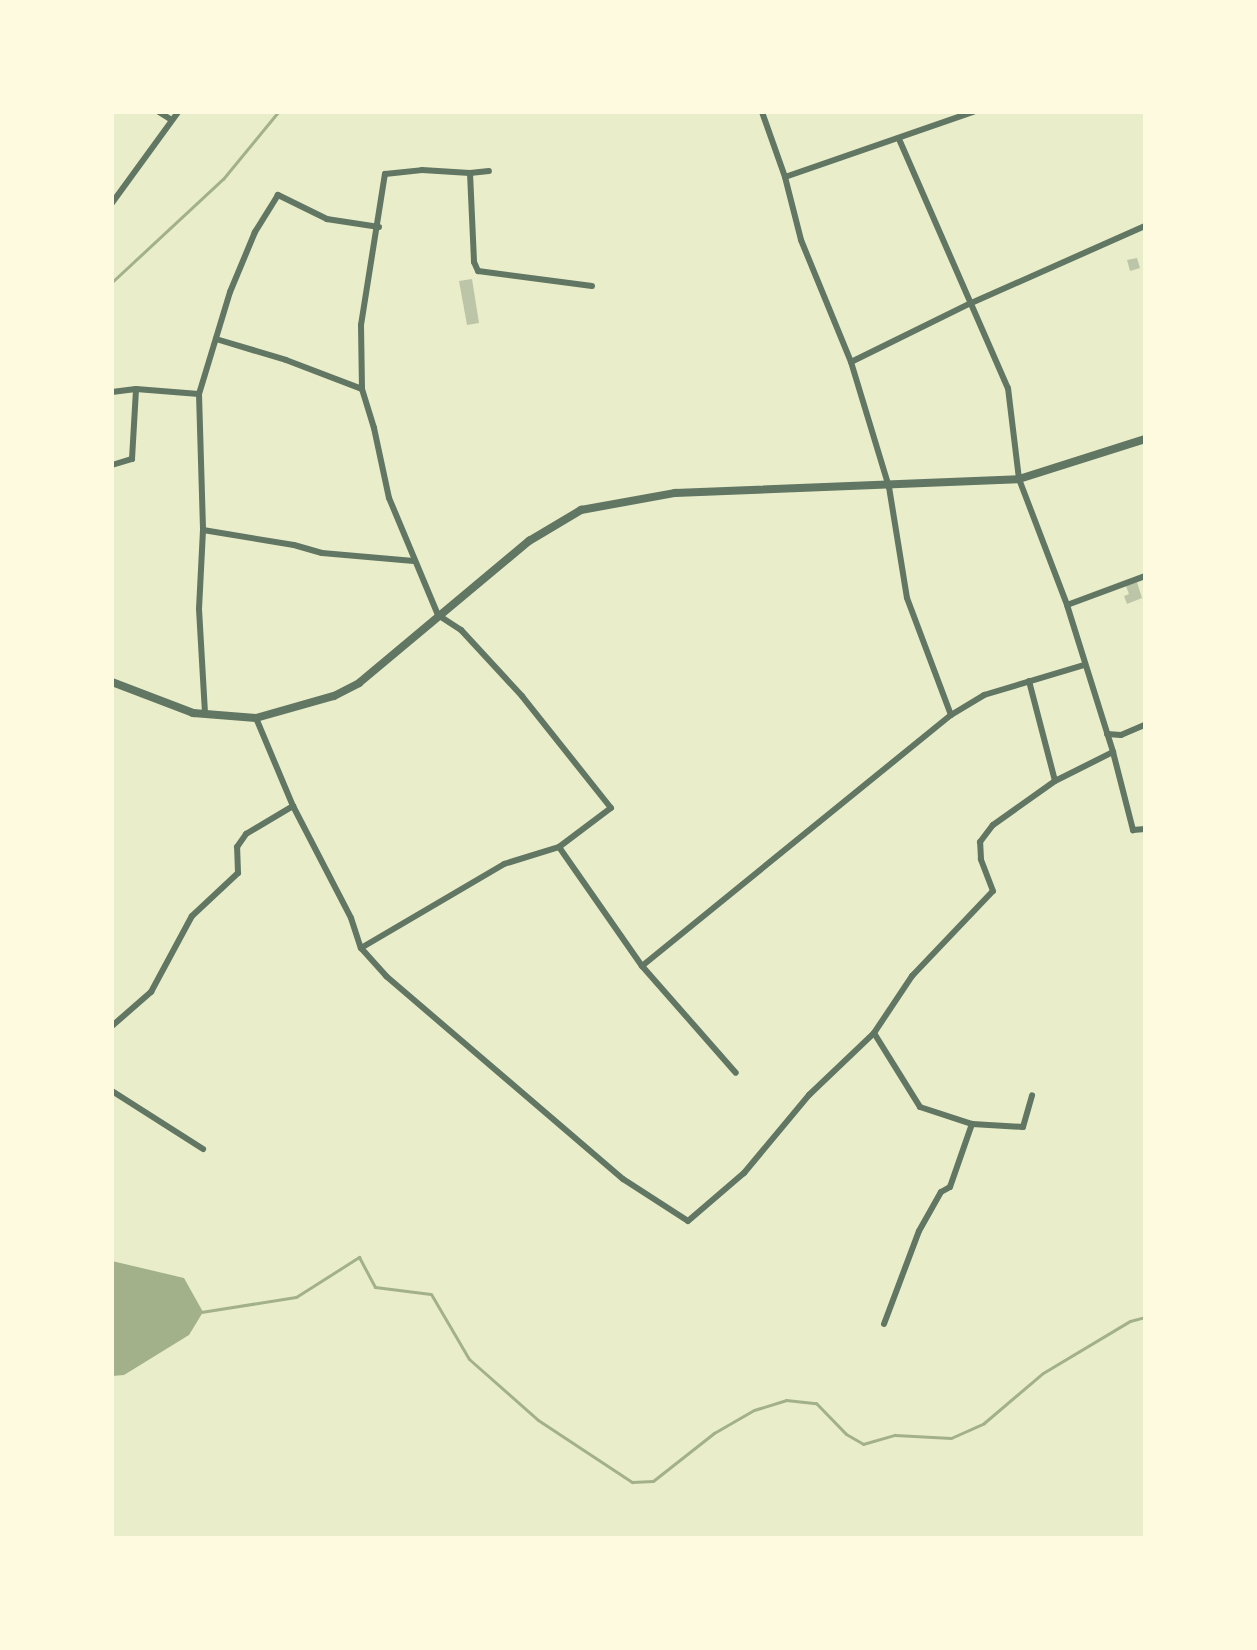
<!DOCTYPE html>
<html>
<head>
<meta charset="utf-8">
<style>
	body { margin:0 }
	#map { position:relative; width:1257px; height:1650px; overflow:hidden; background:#e9edc9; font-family:Mulish,sans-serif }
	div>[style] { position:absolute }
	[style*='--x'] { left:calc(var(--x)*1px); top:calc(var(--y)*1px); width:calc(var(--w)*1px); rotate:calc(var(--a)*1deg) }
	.water>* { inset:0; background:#a3b18a }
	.stream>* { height:3px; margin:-1.5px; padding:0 1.5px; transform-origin:1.5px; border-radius:1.5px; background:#a3b18a }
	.building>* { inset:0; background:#bcc5a7 }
	.minor>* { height:6px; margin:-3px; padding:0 3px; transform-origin:3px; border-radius:3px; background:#617663 }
	.tertiary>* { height:8px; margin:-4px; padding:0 4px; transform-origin:4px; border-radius:4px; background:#617663 }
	span { translate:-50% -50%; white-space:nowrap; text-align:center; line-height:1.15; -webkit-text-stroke:7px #fefae0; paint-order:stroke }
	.frame { position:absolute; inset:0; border:114px solid #fefae0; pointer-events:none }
</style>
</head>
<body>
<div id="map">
	<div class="water">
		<div style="clip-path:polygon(112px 1261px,184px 1278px,203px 1312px,189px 1335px,124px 1375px,112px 1376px)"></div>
	</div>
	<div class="stream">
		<div style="--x:112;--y:282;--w:151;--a:-42.9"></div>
		<div style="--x:223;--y:179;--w:87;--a:-50.6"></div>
		<div style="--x:201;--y:1312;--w:96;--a:-9"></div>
		<div style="--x:296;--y:1297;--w:75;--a:-32.4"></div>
		<div style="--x:359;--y:1257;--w:34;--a:62"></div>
		<div style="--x:375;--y:1287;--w:56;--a:7.1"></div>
		<div style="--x:431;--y:1294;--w:75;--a:59.7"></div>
		<div style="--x:469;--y:1359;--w:92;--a:41.5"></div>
		<div style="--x:538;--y:1420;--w:113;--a:33.4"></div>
		<div style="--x:632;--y:1482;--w:21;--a:-3"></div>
		<div style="--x:653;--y:1481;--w:78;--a:-38.2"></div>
		<div style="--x:714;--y:1433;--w:46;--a:-29.9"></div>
		<div style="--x:754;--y:1410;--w:34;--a:-17"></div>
		<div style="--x:786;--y:1400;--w:30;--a:6"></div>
		<div style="--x:816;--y:1403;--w:43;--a:45.9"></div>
		<div style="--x:846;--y:1434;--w:20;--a:30"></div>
		<div style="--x:863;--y:1444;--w:33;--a:-16"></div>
		<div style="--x:895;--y:1435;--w:56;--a:3.1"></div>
		<div style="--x:951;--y:1438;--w:36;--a:-24"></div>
		<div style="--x:984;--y:1423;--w:77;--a:-40.3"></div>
		<div style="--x:1043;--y:1373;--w:101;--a:-30.9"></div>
		<div style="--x:1130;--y:1321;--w:16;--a:-15"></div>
	</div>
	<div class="building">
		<div style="clip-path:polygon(1137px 258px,1140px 268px,1130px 271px,1127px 260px)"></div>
		<div style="clip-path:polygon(472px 279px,479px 323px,467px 325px,459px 281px)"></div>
		<div style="clip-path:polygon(1137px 582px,1142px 598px,1127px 604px,1124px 596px,1129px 594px,1126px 586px)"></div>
	</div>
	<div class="minor">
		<div style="--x:159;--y:112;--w:15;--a:32"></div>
		<div style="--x:762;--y:112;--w:69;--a:70.5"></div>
		<div style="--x:785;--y:177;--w:65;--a:75.7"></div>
		<div style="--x:801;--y:240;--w:132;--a:67.7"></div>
		<div style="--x:851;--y:362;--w:131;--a:73.1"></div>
		<div style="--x:889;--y:487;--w:112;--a:80.8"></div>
		<div style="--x:907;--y:598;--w:125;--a:69.4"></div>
		<div style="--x:899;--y:139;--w:272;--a:66.4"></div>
		<div style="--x:1008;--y:388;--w:92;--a:83.1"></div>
		<div style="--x:1019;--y:479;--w:135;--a:69.1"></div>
		<div style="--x:1067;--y:605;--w:154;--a:72.6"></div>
		<div style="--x:1113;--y:752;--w:81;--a:75.6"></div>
		<div style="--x:1133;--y:830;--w:12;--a:-5"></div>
		<div style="--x:470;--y:173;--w:19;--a:-6"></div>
		<div style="--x:785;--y:177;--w:199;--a:-19.1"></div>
		<div style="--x:112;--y:203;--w:112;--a:-54"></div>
		<div style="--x:379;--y:227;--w:53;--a:-171.3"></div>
		<div style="--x:327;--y:219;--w:55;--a:-153.9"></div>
		<div style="--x:278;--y:195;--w:44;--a:121.9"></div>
		<div style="--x:255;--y:232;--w:65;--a:112.6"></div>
		<div style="--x:230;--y:292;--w:107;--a:106.9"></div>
		<div style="--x:199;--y:394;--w:136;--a:88.3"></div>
		<div style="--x:203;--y:530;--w:92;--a:9.4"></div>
		<div style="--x:294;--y:545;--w:29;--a:16"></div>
		<div style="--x:322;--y:553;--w:92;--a:5"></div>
		<div style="--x:216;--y:339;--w:73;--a:16.7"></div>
		<div style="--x:286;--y:360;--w:81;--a:20.9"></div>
		<div style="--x:851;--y:362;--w:131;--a:-26.2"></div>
		<div style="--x:969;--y:304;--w:193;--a:-23.9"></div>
		<div style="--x:112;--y:392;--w:24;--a:-7"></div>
		<div style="--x:136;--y:389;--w:63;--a:4.5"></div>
		<div style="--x:112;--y:465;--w:21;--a:-17"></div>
		<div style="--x:132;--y:459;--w:70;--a:-86.7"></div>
		<div style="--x:203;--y:530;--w:79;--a:92.9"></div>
		<div style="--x:199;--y:609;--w:105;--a:86.7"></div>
		<div style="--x:1067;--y:605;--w:83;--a:-20.4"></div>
		<div style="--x:1029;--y:681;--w:103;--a:75.4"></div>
		<div style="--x:256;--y:718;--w:95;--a:67.2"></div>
		<div style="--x:293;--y:806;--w:126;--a:62.6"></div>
		<div style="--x:351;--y:918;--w:32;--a:72"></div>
		<div style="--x:361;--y:948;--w:38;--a:48"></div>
		<div style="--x:386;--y:976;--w:312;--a:40.6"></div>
		<div style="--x:623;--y:1179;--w:77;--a:32.9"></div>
		<div style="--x:688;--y:1221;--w:74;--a:-40.6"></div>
		<div style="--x:744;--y:1173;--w:102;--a:-50.2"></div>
		<div style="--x:809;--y:1095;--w:90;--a:-43.6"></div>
		<div style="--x:874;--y:1033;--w:69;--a:-56.3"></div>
		<div style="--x:912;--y:976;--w:117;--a:-46.4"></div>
		<div style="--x:993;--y:891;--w:34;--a:-111"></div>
		<div style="--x:981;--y:859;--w:17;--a:-93"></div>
		<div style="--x:980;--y:842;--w:21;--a:-53"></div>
		<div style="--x:993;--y:825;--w:76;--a:-35.4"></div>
		<div style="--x:1055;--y:781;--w:65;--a:-26.6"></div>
		<div style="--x:1107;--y:734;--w:14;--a:4"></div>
		<div style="--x:1121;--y:735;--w:26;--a:-23"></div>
		<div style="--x:559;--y:847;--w:145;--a:55.1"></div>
		<div style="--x:642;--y:966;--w:142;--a:48.7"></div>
		<div style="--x:361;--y:948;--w:166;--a:-30.4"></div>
		<div style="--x:504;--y:864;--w:58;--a:-17.2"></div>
		<div style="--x:559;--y:847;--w:65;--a:-36.9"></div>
		<div style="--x:611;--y:808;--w:143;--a:-128.5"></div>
		<div style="--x:522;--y:696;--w:90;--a:-132.7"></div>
		<div style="--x:461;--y:630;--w:27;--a:-147"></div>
		<div style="--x:438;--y:615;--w:127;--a:-112.7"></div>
		<div style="--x:389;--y:498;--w:72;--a:-102.1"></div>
		<div style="--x:374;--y:428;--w:41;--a:-107.1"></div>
		<div style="--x:362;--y:389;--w:64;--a:-90.9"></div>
		<div style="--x:361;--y:325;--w:153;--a:-81"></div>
		<div style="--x:385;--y:174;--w:37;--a:-6"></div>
		<div style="--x:422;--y:170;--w:48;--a:3.6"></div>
		<div style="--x:470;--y:173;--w:89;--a:87.4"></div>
		<div style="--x:474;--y:262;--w:10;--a:66"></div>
		<div style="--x:478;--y:271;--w:115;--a:7.5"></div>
		<div style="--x:642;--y:966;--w:398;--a:-39.1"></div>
		<div style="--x:951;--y:715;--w:39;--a:-31"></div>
		<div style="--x:984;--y:695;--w:104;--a:-16.7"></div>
		<div style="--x:112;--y:1026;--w:52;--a:-41.1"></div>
		<div style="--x:151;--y:992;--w:86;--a:-61.7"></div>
		<div style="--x:192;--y:916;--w:63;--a:-43.1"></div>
		<div style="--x:238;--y:873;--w:26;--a:-92"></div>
		<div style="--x:237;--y:847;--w:16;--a:-55"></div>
		<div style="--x:246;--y:834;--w:55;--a:-30.8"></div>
		<div style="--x:874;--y:1033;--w:87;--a:58.1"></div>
		<div style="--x:920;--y:1107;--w:55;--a:18.1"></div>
		<div style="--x:972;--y:1124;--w:51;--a:3.4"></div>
		<div style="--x:1023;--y:1127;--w:33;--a:-74"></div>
		<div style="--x:112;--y:1091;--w:108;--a:32.5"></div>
		<div style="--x:884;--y:1324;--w:99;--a:-69.4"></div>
		<div style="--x:919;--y:1231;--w:45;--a:-60.6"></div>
		<div style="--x:941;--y:1192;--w:10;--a:-29"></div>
		<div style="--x:950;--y:1187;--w:67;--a:-70.8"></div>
	</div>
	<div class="tertiary">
		<div style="--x:112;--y:682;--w:87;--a:20.9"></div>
		<div style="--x:193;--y:713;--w:63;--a:4.5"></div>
		<div style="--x:256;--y:718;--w:81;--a:-15.8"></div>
		<div style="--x:334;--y:696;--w:28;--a:-27"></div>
		<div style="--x:359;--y:683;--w:222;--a:-39.9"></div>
		<div style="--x:529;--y:541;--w:61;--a:-30.8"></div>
		<div style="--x:581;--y:510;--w:96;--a:-10.3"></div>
		<div style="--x:675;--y:493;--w:344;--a:-2.3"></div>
		<div style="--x:1019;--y:479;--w:132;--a:-17.6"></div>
	</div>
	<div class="frame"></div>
</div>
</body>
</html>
